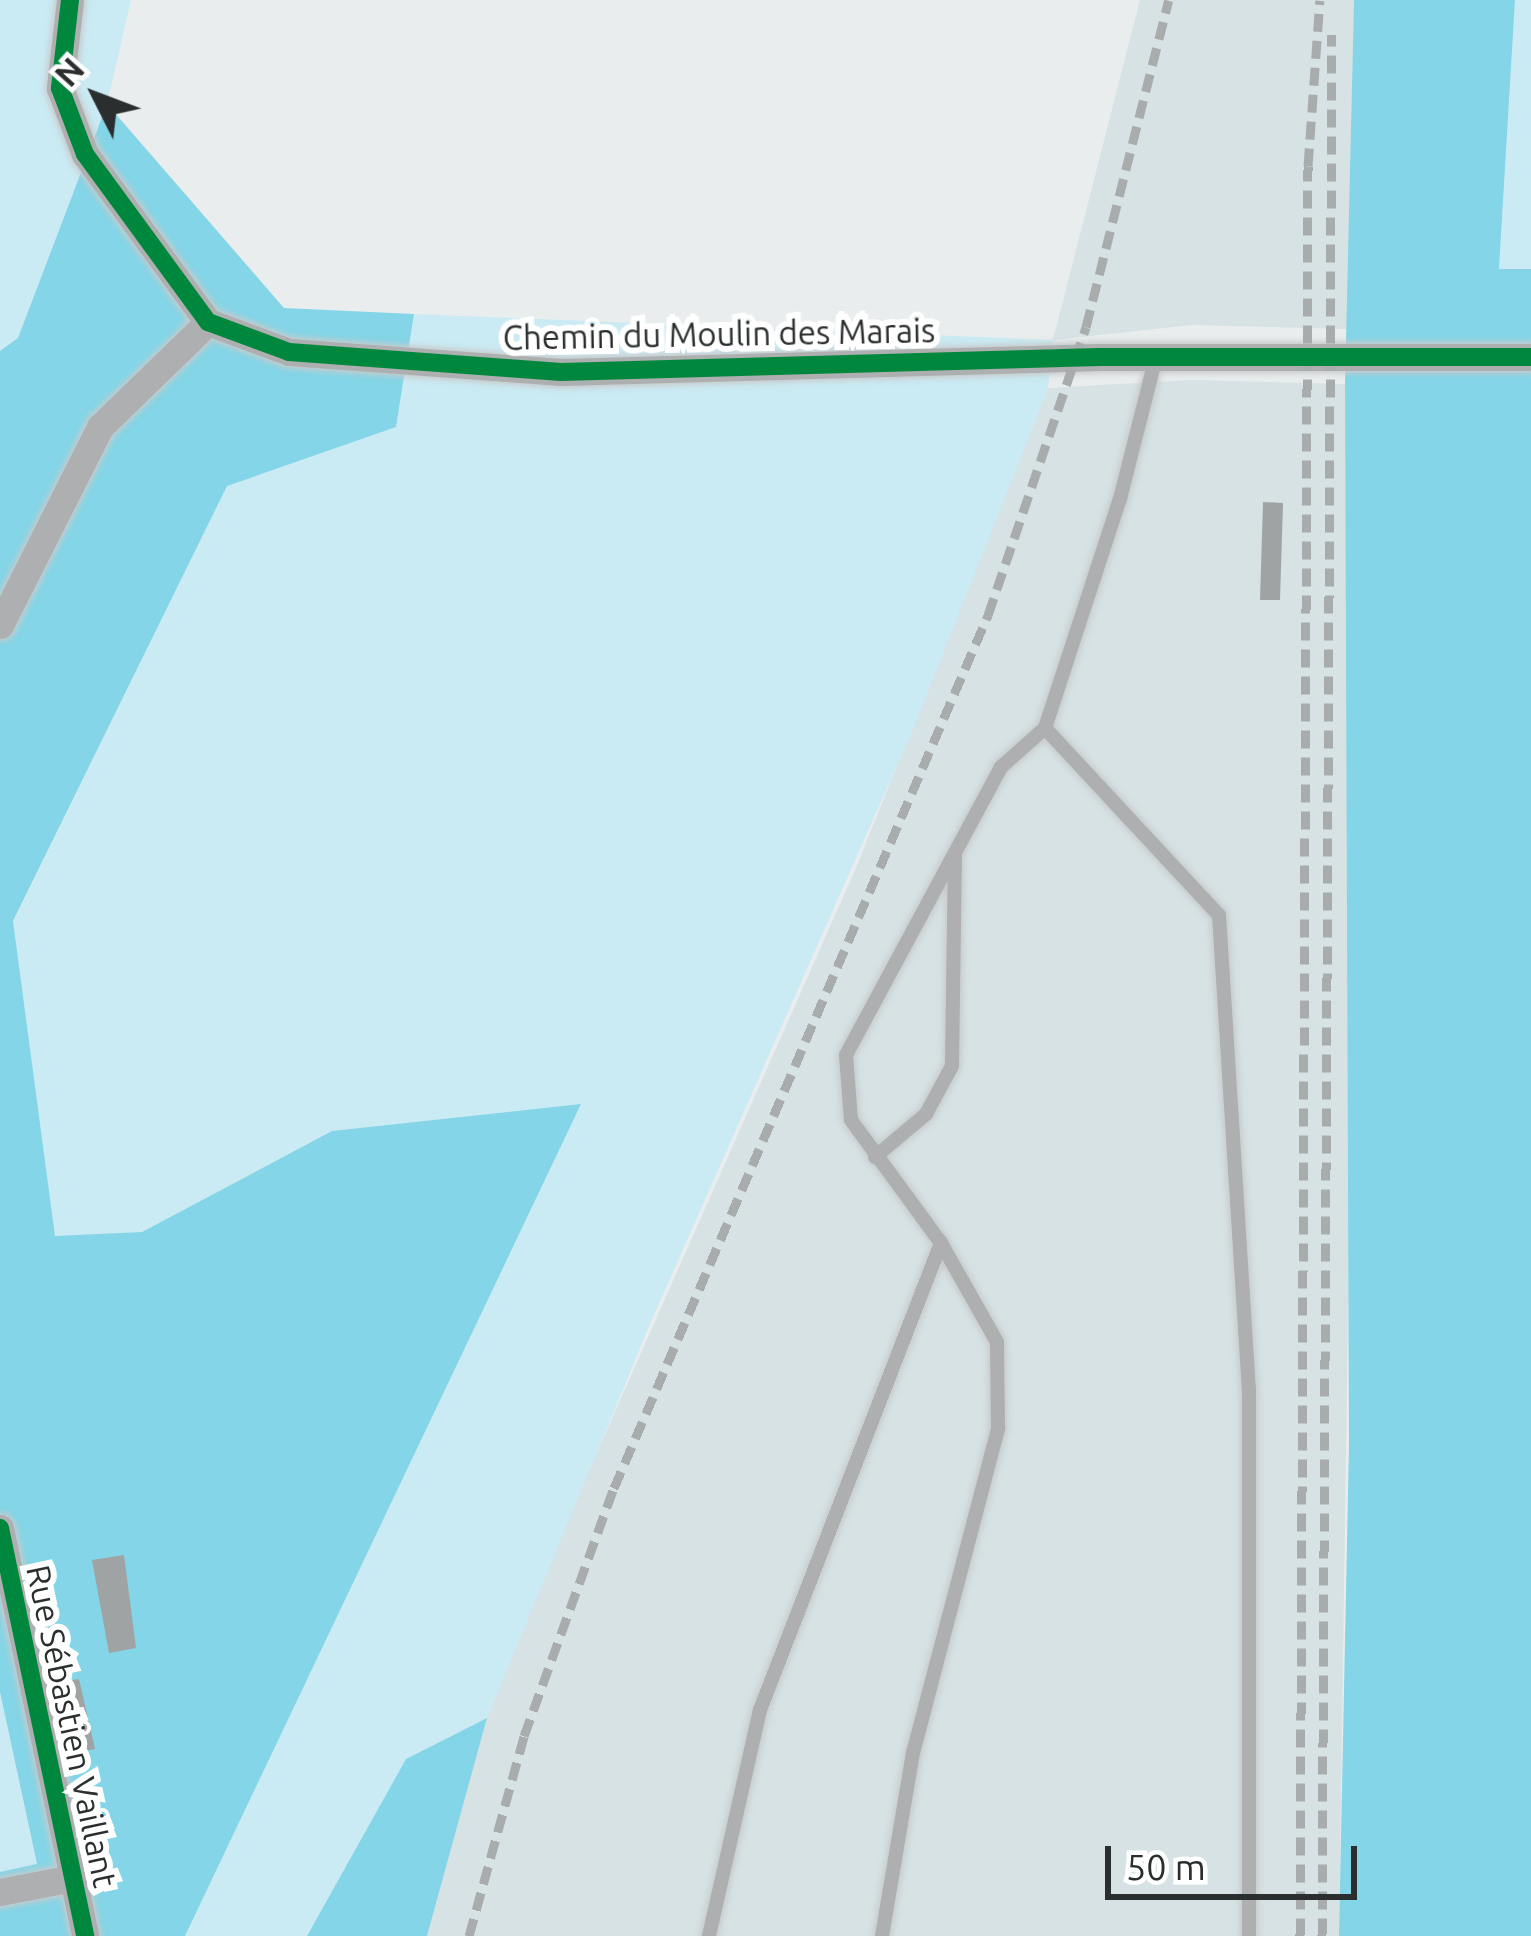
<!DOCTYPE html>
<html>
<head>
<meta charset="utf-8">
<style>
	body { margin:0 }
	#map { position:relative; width:1531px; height:1936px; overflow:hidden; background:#e9edee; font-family:Ubuntu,sans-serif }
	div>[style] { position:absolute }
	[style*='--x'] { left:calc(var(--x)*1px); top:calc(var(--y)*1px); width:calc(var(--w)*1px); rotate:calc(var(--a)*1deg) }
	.built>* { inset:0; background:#d6e2e4 }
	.green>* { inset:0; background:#caebf4 }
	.forest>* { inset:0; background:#83d5e7 }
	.building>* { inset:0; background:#9fa3a4 }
	.roads { filter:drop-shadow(0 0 3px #c8cacb) drop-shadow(0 0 3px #c8cacb) }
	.lane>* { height:14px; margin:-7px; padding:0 7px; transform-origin:7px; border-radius:7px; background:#adafb0 }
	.street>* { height:27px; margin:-13.5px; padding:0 13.5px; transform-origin:13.5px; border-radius:13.5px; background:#adafb0 }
	.rail>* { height:9px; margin-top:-4.5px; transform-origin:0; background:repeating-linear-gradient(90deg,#a9acad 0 18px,transparent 0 27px) }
	.cycleway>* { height:18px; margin:-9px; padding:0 9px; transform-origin:9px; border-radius:9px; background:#00873e }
	span { translate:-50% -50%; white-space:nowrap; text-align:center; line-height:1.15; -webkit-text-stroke:12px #fff; paint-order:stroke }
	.street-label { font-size:33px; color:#2b2e2f }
	.north { position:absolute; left:36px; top:36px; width:120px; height:120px; -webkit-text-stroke:9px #fff; paint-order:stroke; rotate:312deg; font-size:33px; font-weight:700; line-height:48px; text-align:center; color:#2b2e2f }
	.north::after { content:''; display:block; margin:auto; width:42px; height:54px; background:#2b2e2f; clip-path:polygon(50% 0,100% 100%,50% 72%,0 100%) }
	.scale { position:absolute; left:1105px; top:1846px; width:252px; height:54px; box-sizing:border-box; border:6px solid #2b2e2f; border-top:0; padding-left:15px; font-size:36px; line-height:42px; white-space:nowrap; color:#2b2e2f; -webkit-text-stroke:9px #fff; paint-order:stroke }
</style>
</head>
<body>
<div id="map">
	<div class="built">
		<div style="clip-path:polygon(1140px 0,1354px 0,1347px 329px,1192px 325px,1053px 340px)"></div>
		<div style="clip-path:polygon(1190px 380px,1345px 384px,1350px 1171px,1339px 1936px,427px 1936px,487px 1718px,555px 1547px,856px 868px,1048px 388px)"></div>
	</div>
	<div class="green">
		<div style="clip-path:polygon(0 0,131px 0,107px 104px,18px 338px,0 351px)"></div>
		<div style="clip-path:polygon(1515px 0,1531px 0,1531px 269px,1499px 270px)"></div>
		<div style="clip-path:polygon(414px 314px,1053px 340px,1048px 388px,914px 727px,650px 1324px,487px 1718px,406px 1759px,307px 1936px,185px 1936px,580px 1105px,332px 1131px,142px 1232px,55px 1237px,13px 922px,227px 485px,396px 427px)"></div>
		<div style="clip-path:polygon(0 1692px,37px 1865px,0 1872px)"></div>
	</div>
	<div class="forest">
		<div style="clip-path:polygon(1354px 0,1515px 0,1499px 269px,1531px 269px,1531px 1936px,1339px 1936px,1349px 1444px,1345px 384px)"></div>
		<div style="clip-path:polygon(107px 104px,284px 308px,414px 314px,396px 427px,227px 486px,13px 921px,55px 1236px,142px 1232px,332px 1131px,581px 1104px,185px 1936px,0 1936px,0 1872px,37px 1864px,0 1692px,0 351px,18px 338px)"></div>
		<div style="clip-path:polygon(487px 1718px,427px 1936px,307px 1936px,406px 1759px)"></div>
	</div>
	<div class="building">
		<div style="clip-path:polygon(1263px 502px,1283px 503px,1280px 600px,1260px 600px)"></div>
		<div style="clip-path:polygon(124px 1555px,136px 1648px,109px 1653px,92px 1560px)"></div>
		<div style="clip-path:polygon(79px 1679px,95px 1749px,63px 1755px,48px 1684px)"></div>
	</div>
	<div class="roads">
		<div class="lane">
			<div style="--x:1045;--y:728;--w:255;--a:47.1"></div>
			<div style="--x:1219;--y:915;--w:474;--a:86.4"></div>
			<div style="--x:1249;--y:1388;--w:548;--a:90"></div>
			<div style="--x:875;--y:1157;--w:67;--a:-40.1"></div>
			<div style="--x:926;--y:1114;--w:55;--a:-61.6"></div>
			<div style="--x:952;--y:1066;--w:210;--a:-89.2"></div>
			<div style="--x:709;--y:1936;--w:232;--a:-77.3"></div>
			<div style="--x:760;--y:1710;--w:501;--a:-68.81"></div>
			<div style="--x:882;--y:1936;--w:186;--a:-80.4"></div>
			<div style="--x:913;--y:1753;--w:336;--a:-75.3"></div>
			<div style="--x:998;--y:1428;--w:86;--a:-90.7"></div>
			<div style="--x:997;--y:1342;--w:114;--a:-119.5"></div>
			<div style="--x:941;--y:1243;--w:152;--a:-126.2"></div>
			<div style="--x:851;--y:1120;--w:65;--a:-94.4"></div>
			<div style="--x:846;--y:1055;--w:327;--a:-61.7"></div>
			<div style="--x:1001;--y:767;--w:59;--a:-41.6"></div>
			<div style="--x:1045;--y:728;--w:241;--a:-71.9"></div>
			<div style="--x:1120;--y:499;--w:146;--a:-75.8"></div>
		</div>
		<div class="street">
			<div style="--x:70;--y:0;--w:89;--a:96.5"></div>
			<div style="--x:60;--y:88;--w:71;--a:69.3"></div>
			<div style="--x:85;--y:154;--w:208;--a:53.8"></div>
			<div style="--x:208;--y:322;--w:86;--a:20.3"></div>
			<div style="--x:289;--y:352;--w:273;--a:4.2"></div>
			<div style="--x:561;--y:372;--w:539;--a:-1.59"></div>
			<div style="--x:1100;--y:357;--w:431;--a:0"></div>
			<div style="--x:0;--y:625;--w:222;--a:-63.2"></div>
			<div style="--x:100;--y:427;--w:151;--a:-44.2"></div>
			<div style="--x:0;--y:1528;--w:417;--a:78.2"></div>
			<div style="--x:0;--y:1892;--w:74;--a:-10.9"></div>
		</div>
	</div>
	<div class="rail">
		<div style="--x:469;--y:1936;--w:207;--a:-74.6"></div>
		<div style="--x:524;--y:1736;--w:264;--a:-70.1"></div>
		<div style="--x:614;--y:1488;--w:950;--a:-66.81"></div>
		<div style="--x:988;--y:615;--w:304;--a:-71.2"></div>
		<div style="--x:1086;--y:327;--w:337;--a:-75.8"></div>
		<div style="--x:1300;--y:1936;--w:1770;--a:-89.74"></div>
		<div style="--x:1308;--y:166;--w:166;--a:-85.9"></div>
		<div style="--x:1322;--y:1936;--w:1902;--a:-89.7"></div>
	</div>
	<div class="cycleway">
		<div style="--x:70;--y:0;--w:89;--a:96.5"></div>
		<div style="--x:60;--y:88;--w:71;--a:69.3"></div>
		<div style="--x:85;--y:154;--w:208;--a:53.8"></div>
		<div style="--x:208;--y:322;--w:86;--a:20.3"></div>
		<div style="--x:289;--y:352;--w:273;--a:4.2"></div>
		<div style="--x:561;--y:372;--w:539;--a:-1.59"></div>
		<div style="--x:1100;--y:357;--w:431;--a:0"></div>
		<div style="--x:0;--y:1528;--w:417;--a:78.2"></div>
	</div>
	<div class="street-label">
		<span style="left:719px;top:334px;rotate:-1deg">Chemin du Moulin des Marais</span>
		<span style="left:72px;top:1726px;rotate:78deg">Rue Sébastien Vaillant</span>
	</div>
	<div class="north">N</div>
	<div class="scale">50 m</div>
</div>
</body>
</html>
